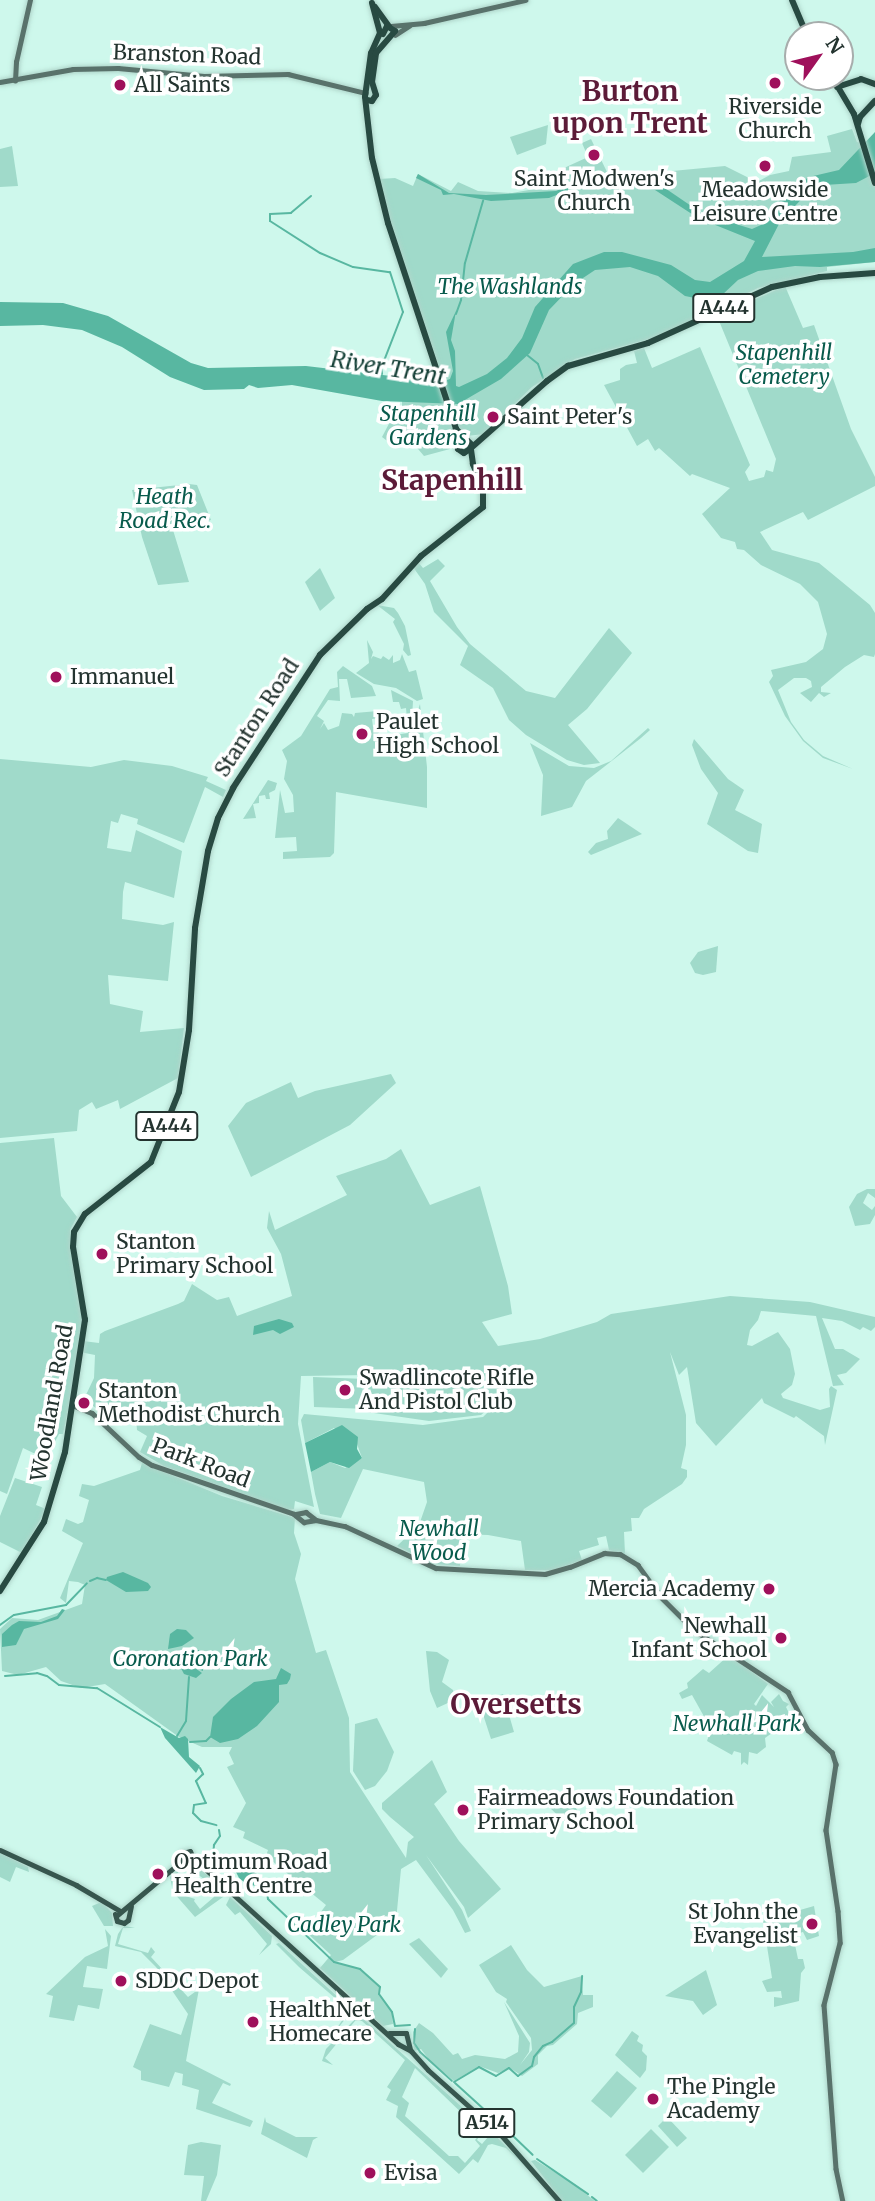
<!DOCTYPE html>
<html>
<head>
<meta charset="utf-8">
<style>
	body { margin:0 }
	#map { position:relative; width:875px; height:2201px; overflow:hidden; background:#cef8ec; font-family:Merriweather,serif }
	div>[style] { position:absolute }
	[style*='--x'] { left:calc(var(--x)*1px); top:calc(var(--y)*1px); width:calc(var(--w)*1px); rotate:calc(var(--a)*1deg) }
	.green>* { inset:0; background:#a0daca }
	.water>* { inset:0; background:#58b7a1 }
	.stream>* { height:2px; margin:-1px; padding:0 1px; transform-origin:1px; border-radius:1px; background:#58b7a1 }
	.roads { filter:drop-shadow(0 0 2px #afd5ca) drop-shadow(0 0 2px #afd5ca) }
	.secondary>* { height:4.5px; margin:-2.25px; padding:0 2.25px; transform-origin:2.25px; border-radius:2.25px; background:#59726b }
	.primary>* { height:5px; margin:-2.5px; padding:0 2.5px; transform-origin:2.5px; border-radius:2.5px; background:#37564e }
	.trunk>* { height:6px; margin:-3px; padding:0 3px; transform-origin:3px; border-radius:3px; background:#284a42 }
	.dots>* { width:19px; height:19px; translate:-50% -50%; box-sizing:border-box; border:4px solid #fff; border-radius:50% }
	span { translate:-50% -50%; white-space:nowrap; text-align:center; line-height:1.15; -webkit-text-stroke:7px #fff; paint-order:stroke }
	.shield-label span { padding:2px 5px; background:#fff; border:2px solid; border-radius:5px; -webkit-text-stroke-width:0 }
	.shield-label { font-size:19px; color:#23332f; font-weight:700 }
	.street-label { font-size:21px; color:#23332f }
	.poi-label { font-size:21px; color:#23332f }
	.left { translate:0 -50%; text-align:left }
	.right { translate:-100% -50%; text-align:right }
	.park-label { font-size:21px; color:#085b4c; font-style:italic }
	.water-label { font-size:23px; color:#154037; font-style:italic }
	.district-label { font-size:28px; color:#5c1b38; font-weight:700 }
	.north { position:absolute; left:784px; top:21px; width:70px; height:70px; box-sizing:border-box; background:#fff; border:2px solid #a7adac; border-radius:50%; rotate:56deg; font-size:19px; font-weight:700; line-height:28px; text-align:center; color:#23332f }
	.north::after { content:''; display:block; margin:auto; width:24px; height:32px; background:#9f105b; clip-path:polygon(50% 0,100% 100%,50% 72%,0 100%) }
</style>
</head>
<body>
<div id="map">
	<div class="green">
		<div style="clip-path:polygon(548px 125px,546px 144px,517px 155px,510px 137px)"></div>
		<div style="clip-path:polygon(852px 129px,857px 142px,875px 147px,875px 262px,827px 267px,827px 271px,758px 288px,660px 336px,575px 359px,532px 387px,484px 434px,467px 436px,451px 421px,455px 436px,450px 449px,424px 456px,407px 436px,394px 446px,382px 437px,393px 416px,398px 420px,402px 415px,402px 400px,455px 403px,442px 381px,395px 237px,379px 179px,395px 178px,413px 186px,418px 174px,451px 191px,458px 182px,478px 191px,512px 193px,568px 183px,564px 168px,588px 157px,582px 143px,591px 139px,607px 172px,651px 173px,725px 166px,757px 182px,770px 175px,789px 171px,792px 157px,831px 152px,827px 136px)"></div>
		<div style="clip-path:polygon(12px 146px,18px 186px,0 187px,0 149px)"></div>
		<div style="clip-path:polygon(785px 286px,803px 328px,814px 325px,851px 429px,875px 477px,875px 486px,808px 520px,803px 512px,760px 532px,772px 550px,819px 563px,870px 605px,875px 613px,875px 654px,874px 657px,864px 655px,845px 667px,821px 687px,821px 692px,831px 693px,824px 697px,819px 693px,811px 702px,800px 693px,812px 687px,811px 681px,806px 678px,794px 678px,778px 690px,791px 722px,804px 740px,823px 756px,853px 769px,823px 758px,803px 741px,785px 716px,769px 682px,773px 676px,771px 670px,806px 662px,823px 649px,827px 634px,818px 602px,800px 584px,761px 565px,744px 550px,737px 549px,735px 542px,721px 538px,702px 514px,730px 488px,692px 474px,690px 476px,659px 448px,655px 451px,648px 439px,637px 446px,604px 385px,620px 380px,620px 369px,626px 365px,637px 363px,634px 351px,644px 348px,652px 368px,700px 347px,750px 465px,745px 472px,749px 481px,764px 477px,766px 470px,773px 472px,776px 459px,717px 316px)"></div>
		<div style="clip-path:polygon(189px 484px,197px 485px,211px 520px,173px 530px,189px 582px,158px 585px,142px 537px,132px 490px)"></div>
		<div style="clip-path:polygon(438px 559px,445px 566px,430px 581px,457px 627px,470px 644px,526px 691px,555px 698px,609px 628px,632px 653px,587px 709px,568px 725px,600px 763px,584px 765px,567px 760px,526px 735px,509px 720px,493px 688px,460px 665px,468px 646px,434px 612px,425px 584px,413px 567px,418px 562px,423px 568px)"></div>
		<div style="clip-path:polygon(320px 568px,335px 598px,320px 611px,305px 582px)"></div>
		<div style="clip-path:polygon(377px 605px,394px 608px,398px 613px,405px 626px,411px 655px,408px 656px,403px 650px,404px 644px,393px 622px,395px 619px)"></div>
		<div style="clip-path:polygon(367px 640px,373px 652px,371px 659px,373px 656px,381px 659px,383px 656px,389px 660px,393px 655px,393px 663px,400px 660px,402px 654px,409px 672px,416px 670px,423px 699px,417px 701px,396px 688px,374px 684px,356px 673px,369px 663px)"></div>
		<div style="clip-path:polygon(343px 666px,372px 686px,376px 696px,351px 698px,347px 679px,339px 679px,340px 701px,328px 700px,317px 716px,324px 721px,320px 729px,324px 723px,328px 730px,339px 726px,342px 713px,352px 714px,354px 717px,355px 713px,378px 711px,379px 718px,372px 719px,373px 727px,379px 726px,380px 731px,374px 739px,394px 738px,394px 735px,408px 733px,407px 722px,415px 719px,420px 704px,427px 767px,427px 808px,336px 792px,334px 853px,330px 857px,283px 859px,283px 852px,297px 851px,296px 837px,275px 838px,280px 790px,285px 813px,294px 812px,293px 795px,284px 779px,287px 761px,282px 750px,301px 736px,330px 689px,338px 687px,337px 672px)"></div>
		<div style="clip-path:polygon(391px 690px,413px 701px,412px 718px,407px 719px,406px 708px,401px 709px,399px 702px,393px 702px)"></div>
		<div style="clip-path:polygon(648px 728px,650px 730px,641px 738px,586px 781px,572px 807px,541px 816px,543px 775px,530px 743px,569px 766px,594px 768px,611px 761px)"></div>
		<div style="clip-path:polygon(694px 739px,728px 779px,744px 790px,735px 810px,762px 824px,758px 853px,748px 851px,707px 824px,718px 793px,701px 769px,692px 745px)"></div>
		<div style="clip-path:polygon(0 759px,91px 767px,124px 760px,172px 766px,208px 777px,206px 781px,226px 790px,223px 797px,205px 787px,184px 843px,137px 824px,138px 819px,121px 814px,118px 823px,111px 821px,107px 848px,131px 852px,136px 830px,182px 851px,174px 898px,125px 882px,123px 892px,122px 919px,163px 925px,174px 922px,168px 981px,108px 975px,110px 1004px,143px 1011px,140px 1032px,184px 1028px,178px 1078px,120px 1109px,118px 1100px,96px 1109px,92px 1102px,79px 1110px,77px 1131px,0 1138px)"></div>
		<div style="clip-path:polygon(268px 780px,277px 783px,275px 790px,269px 793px,270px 799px,266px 799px,265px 795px,259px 796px,259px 803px,253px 804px,256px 818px,243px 819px)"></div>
		<div style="clip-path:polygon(618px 818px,642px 834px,591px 855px,588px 852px,596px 843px,608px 839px,607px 831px)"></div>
		<div style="clip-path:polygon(718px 946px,716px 972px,703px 975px,695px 973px,690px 963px,698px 952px)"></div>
		<div style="clip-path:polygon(391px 1074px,396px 1083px,350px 1125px,251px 1177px,228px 1126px,246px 1103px,291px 1082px,298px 1098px,315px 1091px)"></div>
		<div style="clip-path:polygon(54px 1138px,61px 1196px,77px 1217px,70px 1230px,83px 1308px,83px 1341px,99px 1343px,100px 1334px,105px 1331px,178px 1304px,184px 1301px,192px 1284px,217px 1300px,229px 1297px,237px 1316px,292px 1296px,281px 1254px,267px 1228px,269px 1211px,275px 1230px,347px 1195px,336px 1176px,386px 1159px,401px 1149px,430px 1205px,480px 1186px,508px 1286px,512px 1314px,482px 1322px,498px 1346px,540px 1339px,597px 1322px,611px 1314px,730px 1296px,810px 1302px,875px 1317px,875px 1327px,871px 1331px,863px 1327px,860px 1330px,842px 1321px,822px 1318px,835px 1349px,843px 1349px,860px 1359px,846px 1373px,837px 1375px,844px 1385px,833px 1386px,816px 1316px,761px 1311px,758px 1320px,750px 1330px,747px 1345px,752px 1346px,778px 1332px,790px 1349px,795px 1374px,792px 1385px,781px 1394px,783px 1398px,820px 1410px,830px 1407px,829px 1389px,831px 1386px,837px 1390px,825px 1445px,824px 1436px,796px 1416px,794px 1418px,764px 1403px,762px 1398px,716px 1446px,696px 1423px,687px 1367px,679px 1375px,670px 1352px,686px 1415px,686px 1445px,681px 1468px,687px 1470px,687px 1477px,682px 1484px,644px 1509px,639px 1518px,631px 1518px,632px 1531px,624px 1532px,625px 1554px,609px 1550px,606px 1536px,597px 1538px,599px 1545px,579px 1551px,582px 1560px,553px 1570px,525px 1570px,521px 1541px,488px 1535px,461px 1534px,460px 1566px,433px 1564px,397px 1546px,419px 1525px,427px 1502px,424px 1482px,363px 1469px,341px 1518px,320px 1514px,315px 1494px,311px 1472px,330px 1462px,345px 1468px,362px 1458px,357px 1444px,334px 1428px,305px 1443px,301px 1420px,304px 1414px,423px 1425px,475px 1418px,483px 1417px,516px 1385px,481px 1415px,429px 1421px,367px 1412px,368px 1375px,301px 1376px,298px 1424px,314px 1507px,295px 1501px,294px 1509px,288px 1510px,164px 1466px,140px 1452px,147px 1436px,137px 1430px,136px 1418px,123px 1409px,115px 1423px,84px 1399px,94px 1378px,95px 1355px,80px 1352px,63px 1434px,59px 1434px,46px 1459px,23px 1448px,7px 1494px,0 1491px,0 1143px)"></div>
		<div style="clip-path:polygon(867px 1189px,875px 1189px,875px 1198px,868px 1193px,863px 1203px,872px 1210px,875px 1206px,875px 1215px,870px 1224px,855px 1226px,849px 1207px,857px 1194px)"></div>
		<div style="clip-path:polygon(313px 1377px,366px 1379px,366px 1409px,314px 1407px)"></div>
		<div style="clip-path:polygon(142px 1463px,222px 1496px,295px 1518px,294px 1533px,301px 1554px,295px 1579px,316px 1653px,326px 1650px,349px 1718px,350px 1772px,406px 1858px,408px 1842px,414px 1837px,390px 1817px,382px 1809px,382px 1803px,432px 1760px,447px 1792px,434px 1804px,459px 1841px,501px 1889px,468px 1918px,464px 1907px,426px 1855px,462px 1910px,471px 1931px,465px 1933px,453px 1910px,416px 1860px,401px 1869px,396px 1921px,343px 1960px,335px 1962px,360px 1969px,380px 1987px,379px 1994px,392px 2012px,393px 2024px,383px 2026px,320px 1968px,331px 1955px,306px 1932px,326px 1905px,266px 1856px,268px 1850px,243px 1838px,245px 1832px,233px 1827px,246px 1803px,227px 1767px,234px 1764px,229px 1753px,232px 1747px,202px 1747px,179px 1737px,105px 1684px,81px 1688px,61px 1681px,46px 1667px,18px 1675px,2px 1671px,0 1629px,12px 1618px,38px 1620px,82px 1604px,85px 1585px,78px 1582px,69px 1581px,66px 1603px,60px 1598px,83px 1543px,62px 1531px,66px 1519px,78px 1524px,83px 1522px,89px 1500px,79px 1496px,82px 1484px,94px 1486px,140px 1470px)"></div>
		<div style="clip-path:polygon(15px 1478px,42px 1487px,36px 1505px,46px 1509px,22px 1553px,0 1542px,0 1516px)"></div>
		<div style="clip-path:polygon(426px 1651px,437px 1652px,449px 1660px,442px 1682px,453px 1690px,454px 1695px,450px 1702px,437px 1708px,430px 1691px)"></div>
		<div style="clip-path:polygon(729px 1655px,768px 1684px,754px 1704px,756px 1706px,762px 1695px,774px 1707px,771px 1702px,779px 1694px,783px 1701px,789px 1704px,786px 1707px,789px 1713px,795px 1710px,795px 1716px,799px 1718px,782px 1732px,775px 1731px,765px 1738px,766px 1747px,757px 1754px,749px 1752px,748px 1765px,744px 1762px,741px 1765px,741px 1753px,734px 1751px,732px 1755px,707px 1741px,711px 1729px,692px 1695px,682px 1699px,679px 1693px,688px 1688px,687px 1683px,703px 1669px,709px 1673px)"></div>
		<div style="clip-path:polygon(503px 1694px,514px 1732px,491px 1739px,479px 1702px)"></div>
		<div style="clip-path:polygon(377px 1718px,394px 1752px,387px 1771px,375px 1786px,365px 1790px,353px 1771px,355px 1724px)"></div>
		<div style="clip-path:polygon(567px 1795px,584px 1820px,572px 1829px,548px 1806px)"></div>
		<div style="clip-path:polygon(0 1853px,28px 1867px,29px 1872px,16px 1867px,10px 1882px,0 1877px)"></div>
		<div style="clip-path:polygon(188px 1865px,199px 1868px,224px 1890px,223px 1897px,195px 1917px,173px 1892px,195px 1899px,194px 1901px,200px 1909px,214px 1897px,216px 1888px,189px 1868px,180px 1870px,173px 1879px,172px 1887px,170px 1877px,180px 1869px)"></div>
		<div style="clip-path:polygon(230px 1897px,272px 1936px,271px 1944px,259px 1955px,267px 1944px,240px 1912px,235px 1915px,226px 1905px)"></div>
		<div style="clip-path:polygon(99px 1903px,103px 1903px,112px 1913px,113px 1926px,104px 1926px,92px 1906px)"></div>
		<div style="clip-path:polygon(814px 1906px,819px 1936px,807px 1940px,803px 1932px,793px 1935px,798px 1959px,803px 1959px,805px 1968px,801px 1973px,799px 2001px,774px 2007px,774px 1997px,782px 1998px,781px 1991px,767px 1992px,762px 1981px,772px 1978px,763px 1921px,792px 1908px,793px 1912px)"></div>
		<div style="clip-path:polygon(125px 1926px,135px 1928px,123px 1928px,118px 1944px,148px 1953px,151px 1947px,155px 1952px,151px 1957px,188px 1997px,199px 1989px,186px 2061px,231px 2084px,230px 2086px,223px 2083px,212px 2103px,253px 2121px,250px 2127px,196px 2109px,199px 2090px,182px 2085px,183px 2074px,175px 2072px,169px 2087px,141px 2080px,141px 2071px,133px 2067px,150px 2024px,181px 2035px,188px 2014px,156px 1967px,141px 1952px,115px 1946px,118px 1934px,122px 1928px)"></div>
		<div style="clip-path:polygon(105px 1929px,111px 1936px,107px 1969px,87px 1966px,83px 1987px,103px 1989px,99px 2009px,78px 2005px,74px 2021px,49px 2017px,53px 1996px,46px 1994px,85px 1957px,108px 1946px)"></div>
		<div style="clip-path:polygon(419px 1938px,448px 1969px,441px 1978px,409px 1944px)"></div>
		<div style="clip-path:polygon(279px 1943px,352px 2010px,329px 2040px,349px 2010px,299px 1967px,276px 1944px)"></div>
		<div style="clip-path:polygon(511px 1945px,527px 1970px,544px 1987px,582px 1976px,583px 1995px,593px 1995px,593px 2007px,578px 2013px,577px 2024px,553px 2045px,547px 2046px,538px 2055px,538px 2064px,522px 2076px,510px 2068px,498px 2073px,479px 2066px,454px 2081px,430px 2061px,421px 2049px,414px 2051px,413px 2032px,419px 2023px,433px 2033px,453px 2055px,458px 2053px,462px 2059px,475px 2055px,505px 2059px,518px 2052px,519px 2036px,504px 2002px,530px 2043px,529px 2052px,520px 2065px,532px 2050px,531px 2038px,506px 2002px,507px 1999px,496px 1992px,479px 1965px)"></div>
		<div style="clip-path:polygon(706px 1970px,717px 2005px,703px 2015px,693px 2001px,665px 1996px)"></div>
		<div style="clip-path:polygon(359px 2015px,481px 2124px,478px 2127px,469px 2120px,415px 2068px,402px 2097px,409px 2103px,405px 2116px,449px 2156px,458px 2156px,465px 2163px,480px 2146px,475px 2140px,481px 2133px,477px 2140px,482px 2144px,488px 2137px,483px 2130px,489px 2129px,533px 2174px,506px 2148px,492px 2144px,488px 2145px,478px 2163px,473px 2159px,459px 2174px,396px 2117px,398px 2106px,386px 2100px,391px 2090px,387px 2087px,405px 2060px,362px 2021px,355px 2021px,325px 2058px,333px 2065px,322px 2061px,326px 2049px)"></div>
		<div style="clip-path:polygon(632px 2031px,639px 2036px,637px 2041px,643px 2045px,642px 2051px,647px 2056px,646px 2070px,640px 2078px,615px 2055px)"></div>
		<div style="clip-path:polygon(617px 2071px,637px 2088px,611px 2118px,591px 2101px)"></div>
		<div style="clip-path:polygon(265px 2117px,266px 2122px,296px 2137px,318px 2137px,313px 2140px,307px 2158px,261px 2134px)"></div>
		<div style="clip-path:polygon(667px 2117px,687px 2138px,677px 2147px,658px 2126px)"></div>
		<div style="clip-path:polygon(651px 2129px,669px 2147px,643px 2173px,625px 2155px)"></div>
		<div style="clip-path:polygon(201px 2142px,221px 2145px,217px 2175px,206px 2201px,201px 2201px,204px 2176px,184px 2175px,188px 2145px)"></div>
		<div style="clip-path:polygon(535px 2160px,568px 2180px,595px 2201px,562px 2201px,531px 2161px)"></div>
	</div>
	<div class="water">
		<div style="clip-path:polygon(875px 132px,875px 173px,856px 183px,824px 185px,810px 190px,780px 222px,762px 257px,853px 252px,875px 248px,875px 262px,820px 267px,795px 266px,758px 271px,738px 280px,721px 296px,705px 300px,685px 296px,658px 276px,630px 267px,595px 270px,574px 284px,549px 310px,530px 353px,501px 379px,458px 404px,382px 401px,292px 385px,258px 388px,249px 385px,244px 389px,204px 390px,170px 377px,122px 347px,82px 330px,43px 325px,0 326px,0 302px,63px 303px,108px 316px,191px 363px,208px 368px,306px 366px,442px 382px,450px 379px,453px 371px,446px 332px,456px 311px,451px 340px,455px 351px,456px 386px,459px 387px,487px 374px,507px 358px,522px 338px,535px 307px,573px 264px,604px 252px,622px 252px,671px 265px,695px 280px,710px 282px,744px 261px,755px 241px,698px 218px,655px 190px,603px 182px,582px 185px,549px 198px,491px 201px,454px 194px,443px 195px,441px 190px,416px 178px,418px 174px,449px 193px,486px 195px,556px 191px,587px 178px,618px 174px,656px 182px,703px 214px,752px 229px,761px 225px,786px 192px,809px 177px,839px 170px)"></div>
		<div style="clip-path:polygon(279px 1319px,292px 1323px,294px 1327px,280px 1334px,273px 1330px,253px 1335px,254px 1326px)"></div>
		<div style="clip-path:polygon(342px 1425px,358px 1437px,357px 1449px,362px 1458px,349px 1468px,330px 1462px,311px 1472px,305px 1443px)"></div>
		<div style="clip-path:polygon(123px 1572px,148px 1583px,151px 1587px,148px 1591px,126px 1592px,106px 1580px,107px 1577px)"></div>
		<div style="clip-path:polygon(62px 1609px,65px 1610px,58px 1619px,24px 1629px,16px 1645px,2px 1647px,2px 1634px,12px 1625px,19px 1621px,41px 1622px,57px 1616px)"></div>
		<div style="clip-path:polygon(177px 1629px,186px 1630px,194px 1638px,182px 1646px,168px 1649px,170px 1634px)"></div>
		<div style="clip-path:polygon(190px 1649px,199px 1650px,203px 1660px,203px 1671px,195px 1668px,202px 1673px,196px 1678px,184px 1674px,175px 1657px)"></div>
		<div style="clip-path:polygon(281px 1668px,291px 1674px,290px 1679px,287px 1684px,279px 1685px,279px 1702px,257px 1726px,238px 1739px,220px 1743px,210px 1737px,213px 1717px,231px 1699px,254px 1682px,276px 1679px)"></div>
		<div style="clip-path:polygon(160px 1727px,179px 1738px,185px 1736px,188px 1739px,189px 1757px,200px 1766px,196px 1773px,165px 1738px)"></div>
		<div style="clip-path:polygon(239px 1864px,259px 1875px,258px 1885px,249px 1886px,239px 1878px,235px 1870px)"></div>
	</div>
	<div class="stream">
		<div style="--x:311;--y:196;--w:26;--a:140"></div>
		<div style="--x:291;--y:213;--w:21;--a:177"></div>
		<div style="--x:270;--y:214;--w:7;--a:90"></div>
		<div style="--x:270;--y:221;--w:59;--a:32.6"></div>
		<div style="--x:320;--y:253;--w:36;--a:23"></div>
		<div style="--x:353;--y:267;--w:37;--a:8"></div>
		<div style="--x:390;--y:272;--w:42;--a:72"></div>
		<div style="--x:403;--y:312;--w:58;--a:111.3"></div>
		<div style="--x:382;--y:366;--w:8;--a:90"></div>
		<div style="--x:456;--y:314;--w:15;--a:-70"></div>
		<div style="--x:461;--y:300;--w:37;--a:-84"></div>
		<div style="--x:465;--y:263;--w:65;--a:-73.8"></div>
		<div style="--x:527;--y:355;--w:14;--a:39"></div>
		<div style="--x:538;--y:364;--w:15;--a:70"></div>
		<div style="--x:90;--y:1581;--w:8;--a:-23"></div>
		<div style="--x:97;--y:1578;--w:9;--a:13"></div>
		<div style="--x:0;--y:1625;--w:17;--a:-36"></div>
		<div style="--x:14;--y:1615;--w:53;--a:-10.9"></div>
		<div style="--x:66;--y:1605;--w:30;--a:-46"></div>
		<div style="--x:5;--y:1676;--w:32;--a:-5"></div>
		<div style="--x:37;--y:1673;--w:10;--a:17"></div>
		<div style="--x:47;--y:1676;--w:15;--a:37"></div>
		<div style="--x:59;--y:1685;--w:38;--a:5"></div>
		<div style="--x:97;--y:1688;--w:74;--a:31.8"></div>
		<div style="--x:177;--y:1736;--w:17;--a:-59"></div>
		<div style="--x:186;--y:1721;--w:44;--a:-86.1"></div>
		<div style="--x:190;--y:1742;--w:16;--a:-4"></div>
		<div style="--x:206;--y:1741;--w:6;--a:-45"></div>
		<div style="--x:200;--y:1768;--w:7;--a:63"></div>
		<div style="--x:203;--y:1774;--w:10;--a:135"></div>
		<div style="--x:196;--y:1781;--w:24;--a:66"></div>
		<div style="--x:206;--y:1803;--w:12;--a:171"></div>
		<div style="--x:194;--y:1805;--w:8;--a:97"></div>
		<div style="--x:193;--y:1813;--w:11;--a:45"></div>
		<div style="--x:201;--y:1821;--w:16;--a:15"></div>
		<div style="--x:219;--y:1830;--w:6;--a:81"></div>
		<div style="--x:220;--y:1836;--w:11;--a:124"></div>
		<div style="--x:214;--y:1845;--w:12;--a:95"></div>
		<div style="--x:213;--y:1857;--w:6;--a:51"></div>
		<div style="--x:217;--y:1862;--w:8;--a:0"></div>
		<div style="--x:225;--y:1862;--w:12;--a:31"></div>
		<div style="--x:258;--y:1885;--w:11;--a:38"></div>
		<div style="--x:267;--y:1892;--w:7;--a:82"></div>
		<div style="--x:268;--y:1899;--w:91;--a:43.7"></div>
		<div style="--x:334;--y:1962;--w:27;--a:15"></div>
		<div style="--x:360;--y:1969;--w:27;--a:42"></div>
		<div style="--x:380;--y:1987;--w:7;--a:98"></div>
		<div style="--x:379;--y:1994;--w:22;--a:54"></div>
		<div style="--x:392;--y:2012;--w:14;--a:78"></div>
		<div style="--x:395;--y:2026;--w:15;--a:-4"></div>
		<div style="--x:415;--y:2029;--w:14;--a:94"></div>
		<div style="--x:414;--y:2043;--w:11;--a:56"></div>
		<div style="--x:420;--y:2052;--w:43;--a:42.2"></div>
		<div style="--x:454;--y:2082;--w:29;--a:-31"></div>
		<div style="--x:479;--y:2067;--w:19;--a:28"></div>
		<div style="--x:496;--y:2076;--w:15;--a:-32"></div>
		<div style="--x:509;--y:2068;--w:12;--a:42"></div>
		<div style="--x:518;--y:2076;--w:17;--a:-36"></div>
		<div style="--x:532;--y:2066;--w:9;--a:-77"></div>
		<div style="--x:534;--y:2057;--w:14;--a:-51"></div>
		<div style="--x:543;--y:2046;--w:10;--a:-24"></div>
		<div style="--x:552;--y:2042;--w:29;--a:-41"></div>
		<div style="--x:574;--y:2023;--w:16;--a:-90"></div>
		<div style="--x:574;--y:2007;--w:17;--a:-65"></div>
		<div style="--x:581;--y:1992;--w:16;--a:-86"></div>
		<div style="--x:455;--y:2083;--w:61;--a:42.3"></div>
		<div style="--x:511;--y:2134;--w:30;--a:44"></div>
		<div style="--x:537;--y:2159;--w:62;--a:34.5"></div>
		<div style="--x:592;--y:2197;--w:6;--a:39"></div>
	</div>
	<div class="roads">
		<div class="secondary">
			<div style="--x:391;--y:26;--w:33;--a:-5"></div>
			<div style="--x:424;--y:23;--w:104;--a:-12.8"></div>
			<div style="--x:395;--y:35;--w:17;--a:-33"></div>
			<div style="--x:15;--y:81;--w:19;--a:-87"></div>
			<div style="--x:16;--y:62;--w:64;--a:-77.3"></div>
			<div style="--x:0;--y:82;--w:74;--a:-10.1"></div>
			<div style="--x:73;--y:69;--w:45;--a:-1.3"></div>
			<div style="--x:118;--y:68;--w:86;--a:5.3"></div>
			<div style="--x:204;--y:76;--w:84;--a:-1.4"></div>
			<div style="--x:288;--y:74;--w:80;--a:13.7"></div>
			<div style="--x:72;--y:1405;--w:22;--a:22"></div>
			<div style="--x:92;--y:1413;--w:64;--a:43.1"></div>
			<div style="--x:139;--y:1457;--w:15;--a:32"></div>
			<div style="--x:152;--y:1465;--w:150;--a:19"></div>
			<div style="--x:294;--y:1514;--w:13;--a:39"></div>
			<div style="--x:304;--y:1522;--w:12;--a:-9"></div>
			<div style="--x:316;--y:1520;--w:30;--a:12"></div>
			<div style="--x:345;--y:1526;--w:100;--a:24.8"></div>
			<div style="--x:436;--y:1568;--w:109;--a:3.2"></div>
			<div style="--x:545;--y:1574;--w:26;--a:-16"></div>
			<div style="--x:570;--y:1567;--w:37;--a:-22"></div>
			<div style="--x:604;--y:1553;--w:16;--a:4"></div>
			<div style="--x:620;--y:1554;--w:21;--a:31"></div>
			<div style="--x:638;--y:1565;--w:39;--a:54"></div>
			<div style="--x:661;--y:1597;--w:47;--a:45"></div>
			<div style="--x:694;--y:1630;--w:113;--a:33.4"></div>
			<div style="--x:788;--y:1692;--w:43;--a:62.2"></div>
			<div style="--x:808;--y:1730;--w:33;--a:43"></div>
			<div style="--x:832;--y:1752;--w:13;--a:72"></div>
			<div style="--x:836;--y:1764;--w:67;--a:98.6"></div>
			<div style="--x:826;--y:1830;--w:82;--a:81.6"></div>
			<div style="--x:838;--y:1911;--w:32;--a:86"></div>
			<div style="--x:840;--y:1943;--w:64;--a:104.5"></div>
			<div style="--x:824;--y:2005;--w:164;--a:85.8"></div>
			<div style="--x:836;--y:2169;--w:33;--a:78"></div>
			<div style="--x:296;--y:1514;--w:10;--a:-11"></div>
			<div style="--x:306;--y:1512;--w:11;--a:38"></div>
		</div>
		<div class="primary">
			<div style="--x:0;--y:1850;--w:84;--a:24.7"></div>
			<div style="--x:76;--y:1885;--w:51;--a:30.6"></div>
			<div style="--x:183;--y:1860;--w:7;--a:-98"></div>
			<div style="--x:182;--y:1853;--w:8;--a:-14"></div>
			<div style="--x:190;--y:1851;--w:8;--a:67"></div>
			<div style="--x:193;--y:1858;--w:277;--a:42.2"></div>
			<div style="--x:398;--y:2044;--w:15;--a:28"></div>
			<div style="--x:411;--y:2051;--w:25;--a:48"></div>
			<div style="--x:428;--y:2070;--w:98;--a:41.7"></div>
			<div style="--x:501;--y:2135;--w:88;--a:48.7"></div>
			<div style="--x:115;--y:1914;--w:7;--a:74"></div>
			<div style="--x:117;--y:1921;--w:7;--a:16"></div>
			<div style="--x:124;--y:1923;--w:5;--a:-37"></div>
			<div style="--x:128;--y:1920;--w:14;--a:-78"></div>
			<div style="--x:116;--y:1916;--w:87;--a:-39.9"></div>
			<div style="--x:183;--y:1860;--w:5;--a:22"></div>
			<div style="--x:188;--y:1862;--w:6;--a:-39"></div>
			<div style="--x:389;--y:2033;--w:17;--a:0"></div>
			<div style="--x:406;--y:2033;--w:16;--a:76"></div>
		</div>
		<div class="trunk">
			<div style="--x:792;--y:0;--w:38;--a:67"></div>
			<div style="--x:372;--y:3;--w:31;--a:75"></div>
			<div style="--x:380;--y:33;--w:22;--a:114"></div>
			<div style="--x:371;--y:53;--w:44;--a:97.8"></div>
			<div style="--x:365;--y:97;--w:61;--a:83.5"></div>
			<div style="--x:372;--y:158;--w:67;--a:76.2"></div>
			<div style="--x:388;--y:223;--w:217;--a:71.7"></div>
			<div style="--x:456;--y:429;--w:20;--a:84"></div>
			<div style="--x:458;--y:449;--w:7;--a:34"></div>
			<div style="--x:464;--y:453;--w:7;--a:-34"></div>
			<div style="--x:375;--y:7;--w:24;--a:54"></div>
			<div style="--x:832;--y:77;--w:43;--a:59.3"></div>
			<div style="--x:854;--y:114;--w:72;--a:73.1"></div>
			<div style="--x:837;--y:87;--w:25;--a:-18"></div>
			<div style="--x:861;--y:79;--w:15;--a:20"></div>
			<div style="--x:367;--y:100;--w:5;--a:11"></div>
			<div style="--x:372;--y:101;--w:7;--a:-56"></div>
			<div style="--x:376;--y:95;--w:14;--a:-107"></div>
			<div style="--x:372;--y:82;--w:29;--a:-82"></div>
			<div style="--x:376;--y:53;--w:29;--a:-49"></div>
			<div style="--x:395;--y:31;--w:9;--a:-148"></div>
			<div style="--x:387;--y:26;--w:9;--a:117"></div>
			<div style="--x:858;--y:124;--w:7;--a:-74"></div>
			<div style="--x:860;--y:117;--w:22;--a:-47"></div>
			<div style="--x:471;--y:448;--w:101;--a:-41.4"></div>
			<div style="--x:547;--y:381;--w:26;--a:-36"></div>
			<div style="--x:568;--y:366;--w:83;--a:-16"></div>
			<div style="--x:648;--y:343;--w:136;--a:-24.3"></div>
			<div style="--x:772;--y:287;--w:49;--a:-11.8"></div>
			<div style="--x:820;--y:277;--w:55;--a:-4.2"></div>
			<div style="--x:0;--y:1591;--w:82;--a:-57.5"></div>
			<div style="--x:44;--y:1522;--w:73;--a:-73.3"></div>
			<div style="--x:65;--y:1452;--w:134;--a:-81.4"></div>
			<div style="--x:85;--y:1320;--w:74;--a:-99.3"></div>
			<div style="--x:73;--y:1247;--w:15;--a:-86"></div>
			<div style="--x:74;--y:1232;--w:21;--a:-59"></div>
			<div style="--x:85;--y:1214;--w:84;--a:-38.2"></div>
			<div style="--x:151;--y:1162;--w:75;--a:-68.2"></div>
			<div style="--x:179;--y:1092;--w:63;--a:-80.8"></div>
			<div style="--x:189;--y:1030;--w:102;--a:-86.6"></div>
			<div style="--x:195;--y:928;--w:78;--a:-80.4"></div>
			<div style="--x:208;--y:851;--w:34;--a:-73"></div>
			<div style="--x:218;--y:818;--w:34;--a:-63"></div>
			<div style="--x:233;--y:788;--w:159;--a:-56.8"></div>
			<div style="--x:320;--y:655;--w:66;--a:-44.4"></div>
			<div style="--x:367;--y:609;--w:18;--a:-34"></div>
			<div style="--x:382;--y:599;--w:58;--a:-47.8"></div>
			<div style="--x:421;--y:556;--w:79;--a:-38.3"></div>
			<div style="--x:483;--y:507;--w:19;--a:-90"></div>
			<div style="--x:483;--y:488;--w:26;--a:-113"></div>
			<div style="--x:473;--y:464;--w:21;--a:-98"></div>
			<div style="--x:470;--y:443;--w:20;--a:-135"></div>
		</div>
	</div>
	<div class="dots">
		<div style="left:775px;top:83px;background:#9f105b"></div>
		<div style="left:120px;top:85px;background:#9f105b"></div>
		<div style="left:594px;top:155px;background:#9f105b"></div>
		<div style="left:765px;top:166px;background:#9f105b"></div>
		<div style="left:493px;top:417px;background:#9f105b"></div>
		<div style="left:56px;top:677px;background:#9f105b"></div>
		<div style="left:362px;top:734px;background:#9f105b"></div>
		<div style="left:102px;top:1254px;background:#9f105b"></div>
		<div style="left:345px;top:1390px;background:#9f105b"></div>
		<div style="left:84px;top:1403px;background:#9f105b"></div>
		<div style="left:769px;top:1589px;background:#9f105b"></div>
		<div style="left:781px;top:1638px;background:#9f105b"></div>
		<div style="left:463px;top:1810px;background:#9f105b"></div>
		<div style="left:158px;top:1874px;background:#9f105b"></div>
		<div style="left:812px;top:1924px;background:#9f105b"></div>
		<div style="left:121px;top:1981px;background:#9f105b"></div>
		<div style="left:253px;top:2022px;background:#9f105b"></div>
		<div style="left:653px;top:2099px;background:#9f105b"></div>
		<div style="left:370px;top:2173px;background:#9f105b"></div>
	</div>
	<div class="shield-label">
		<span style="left:724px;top:308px">A444</span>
		<span style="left:167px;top:1126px">A444</span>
		<span style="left:487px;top:2123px">A514</span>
	</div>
	<div class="street-label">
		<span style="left:187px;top:55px;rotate:2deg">Branston Road</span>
		<span style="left:257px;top:718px;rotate:-57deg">Stanton Road</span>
		<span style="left:52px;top:1403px;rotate:-80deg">Woodland Road</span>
		<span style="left:201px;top:1463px;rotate:21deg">Park Road</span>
	</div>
	<div class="poi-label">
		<span class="left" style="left:134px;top:85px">All Saints</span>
		<span style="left:775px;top:119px">Riverside<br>Church</span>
		<span style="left:594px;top:191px">Saint Modwen's<br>Church</span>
		<span style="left:765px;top:202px">Meadowside<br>Leisure Centre</span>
		<span class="left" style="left:507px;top:417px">Saint Peter's</span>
		<span class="left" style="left:70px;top:677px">Immanuel</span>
		<span class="left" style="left:376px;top:734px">Paulet<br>High School</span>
		<span class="left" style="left:116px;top:1254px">Stanton<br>Primary School</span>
		<span class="left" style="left:359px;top:1390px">Swadlincote Rifle<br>And Pistol Club</span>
		<span class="left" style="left:98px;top:1403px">Stanton<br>Methodist Church</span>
		<span class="right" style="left:755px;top:1589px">Mercia Academy</span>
		<span class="right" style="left:767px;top:1638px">Newhall<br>Infant School</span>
		<span class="left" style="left:477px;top:1810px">Fairmeadows Foundation<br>Primary School</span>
		<span class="left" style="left:174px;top:1874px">Optimum Road<br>Health Centre</span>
		<span class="right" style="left:798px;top:1924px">St John the<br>Evangelist</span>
		<span class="left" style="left:135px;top:1981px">SDDC Depot</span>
		<span class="left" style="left:269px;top:2022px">HealthNet<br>Homecare</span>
		<span class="left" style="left:667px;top:2099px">The Pingle<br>Academy</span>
		<span class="left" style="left:384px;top:2173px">Evisa</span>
	</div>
	<div class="park-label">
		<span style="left:510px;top:287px">The Washlands</span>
		<span style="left:784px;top:365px">Stapenhill<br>Cemetery</span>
		<span style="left:428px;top:426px">Stapenhill<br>Gardens</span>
		<span style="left:165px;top:509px">Heath<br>Road Rec.</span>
		<span style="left:439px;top:1541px">Newhall<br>Wood</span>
		<span style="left:190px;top:1659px">Coronation Park</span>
		<span style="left:737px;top:1724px">Newhall Park</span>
		<span style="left:344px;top:1925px">Cadley Park</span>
	</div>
	<div class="water-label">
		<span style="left:388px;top:368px;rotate:9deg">River Trent</span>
	</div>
	<div class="district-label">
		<span style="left:630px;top:107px">Burton<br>upon Trent</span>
		<span style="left:452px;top:480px">Stapenhill</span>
		<span style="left:516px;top:1704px">Oversetts</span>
	</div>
	<div class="north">N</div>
</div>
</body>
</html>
